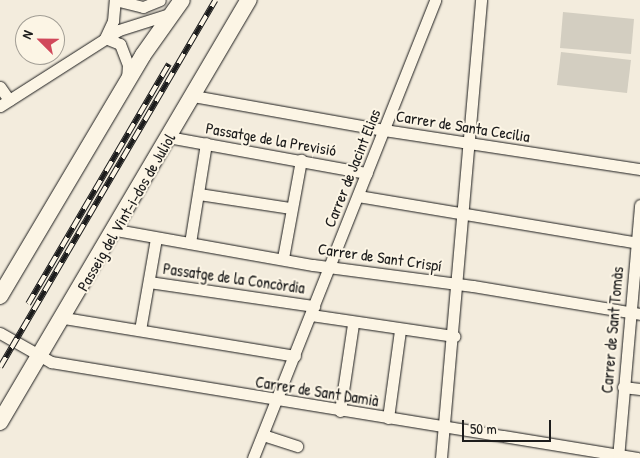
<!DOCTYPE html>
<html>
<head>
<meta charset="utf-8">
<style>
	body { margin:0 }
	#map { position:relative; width:640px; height:458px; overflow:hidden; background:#f3ecdd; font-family:"Patrick Hand",sans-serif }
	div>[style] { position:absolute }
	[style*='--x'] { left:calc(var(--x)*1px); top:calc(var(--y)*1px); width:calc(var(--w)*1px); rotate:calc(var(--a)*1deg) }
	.green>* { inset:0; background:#d3cec1 }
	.roads { filter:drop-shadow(0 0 1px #1c1c1c) drop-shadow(0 0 1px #1c1c1c) }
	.street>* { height:11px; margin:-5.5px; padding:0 5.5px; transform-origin:5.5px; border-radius:5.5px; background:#fcf5e5 }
	.secondary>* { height:16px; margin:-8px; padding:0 8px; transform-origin:8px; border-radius:8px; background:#fcf5e5 }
	.rail>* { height:5.5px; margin-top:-2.75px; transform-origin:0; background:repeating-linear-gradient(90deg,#fcf5e5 0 11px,#1c1c1c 0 22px); box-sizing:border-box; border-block:1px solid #1c1c1c }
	span { translate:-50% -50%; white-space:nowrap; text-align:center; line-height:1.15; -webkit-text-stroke:4px #fcf5e5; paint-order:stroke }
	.street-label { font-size:16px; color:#1c1c1c }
	.north { position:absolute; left:15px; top:15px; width:50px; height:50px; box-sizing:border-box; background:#fcf5e5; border:1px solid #a29e95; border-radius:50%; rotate:293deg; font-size:14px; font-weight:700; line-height:20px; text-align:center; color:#1c1c1c }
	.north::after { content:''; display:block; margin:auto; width:18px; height:22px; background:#d1495b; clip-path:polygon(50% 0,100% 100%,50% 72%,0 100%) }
	.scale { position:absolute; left:462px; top:420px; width:89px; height:22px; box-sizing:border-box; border:2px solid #1c1c1c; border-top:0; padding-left:6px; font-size:15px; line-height:18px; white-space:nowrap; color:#1c1c1c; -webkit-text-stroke:4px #fcf5e5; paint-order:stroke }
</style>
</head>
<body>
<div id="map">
	<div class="green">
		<div style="clip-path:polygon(563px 12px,634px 19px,631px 54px,560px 48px)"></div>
		<div style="clip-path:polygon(561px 52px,631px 60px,627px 93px,557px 85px)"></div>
	</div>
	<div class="roads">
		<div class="street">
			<div style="--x:115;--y:0;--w:29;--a:14"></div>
			<div style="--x:143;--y:7;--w:18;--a:-22"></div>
			<div style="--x:105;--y:38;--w:16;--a:22"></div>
			<div style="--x:120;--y:44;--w:22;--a:69"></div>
			<div style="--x:128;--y:65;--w:14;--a:94"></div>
			<div style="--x:105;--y:38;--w:19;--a:-65"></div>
			<div style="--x:113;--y:21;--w:21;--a:-85"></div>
			<div style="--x:0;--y:87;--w:16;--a:55"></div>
			<div style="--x:193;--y:96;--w:194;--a:10.1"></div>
			<div style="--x:384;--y:130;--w:259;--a:8.7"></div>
			<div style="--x:0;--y:106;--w:141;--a:-32.6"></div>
			<div style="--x:119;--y:30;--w:57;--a:-17.5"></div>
			<div style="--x:168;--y:137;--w:202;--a:10.3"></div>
			<div style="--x:199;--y:194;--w:93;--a:8.7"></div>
			<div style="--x:358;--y:196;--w:286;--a:9.5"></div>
			<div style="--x:116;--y:230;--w:200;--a:10.1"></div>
			<div style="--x:313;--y:265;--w:161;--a:7.5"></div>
			<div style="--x:473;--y:286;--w:169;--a:9.5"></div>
			<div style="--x:190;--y:243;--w:101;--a:-80.9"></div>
			<div style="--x:283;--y:258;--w:100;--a:-79.6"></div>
			<div style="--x:149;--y:282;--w:167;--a:8.3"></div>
			<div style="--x:311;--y:315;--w:145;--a:8.4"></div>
			<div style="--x:64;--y:318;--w:234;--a:9.3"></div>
			<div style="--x:140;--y:330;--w:93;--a:-80.1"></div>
			<div style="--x:0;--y:333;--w:59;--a:29.6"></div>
			<div style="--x:51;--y:362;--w:594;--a:9.3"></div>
			<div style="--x:623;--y:387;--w:17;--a:7"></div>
			<div style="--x:340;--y:411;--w:88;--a:-81.5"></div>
			<div style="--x:388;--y:418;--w:89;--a:-82.2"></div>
			<div style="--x:263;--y:435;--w:36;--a:18"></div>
			<div style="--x:253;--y:458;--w:493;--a:-68.3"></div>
			<div style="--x:441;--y:458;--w:460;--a:-85"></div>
			<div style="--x:618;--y:458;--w:254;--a:-85"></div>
		</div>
		<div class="secondary">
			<div style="--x:0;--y:296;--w:280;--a:-59.3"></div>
			<div style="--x:143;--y:55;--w:67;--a:-54.7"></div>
			<div style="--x:0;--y:422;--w:490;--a:-59.5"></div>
		</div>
	</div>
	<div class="rail">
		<div style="--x:28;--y:304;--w:278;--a:-59.6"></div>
		<div style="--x:0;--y:367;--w:425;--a:-59.6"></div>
	</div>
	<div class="street-label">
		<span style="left:463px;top:126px;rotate:9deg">Carrer de Santa Cecilia</span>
		<span style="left:271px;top:139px;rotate:10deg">Passatge de la Previsió</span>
		<span style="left:352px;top:168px;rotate:-68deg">Carrer de Jacint Elias</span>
		<span style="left:126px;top:212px;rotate:-60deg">Passeig del Vint-i-dos de Juliol</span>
		<span style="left:380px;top:257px;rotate:8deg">Carrer de Sant Crispí</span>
		<span style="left:234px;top:278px;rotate:8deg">Passatge de la Concòrdia</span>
		<span style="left:612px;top:330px;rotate:-85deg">Carrer de Sant Tomàs</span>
		<span style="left:317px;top:391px;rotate:9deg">Carrer de Sant Damià</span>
	</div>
	<div class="north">N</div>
	<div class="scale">50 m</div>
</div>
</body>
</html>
